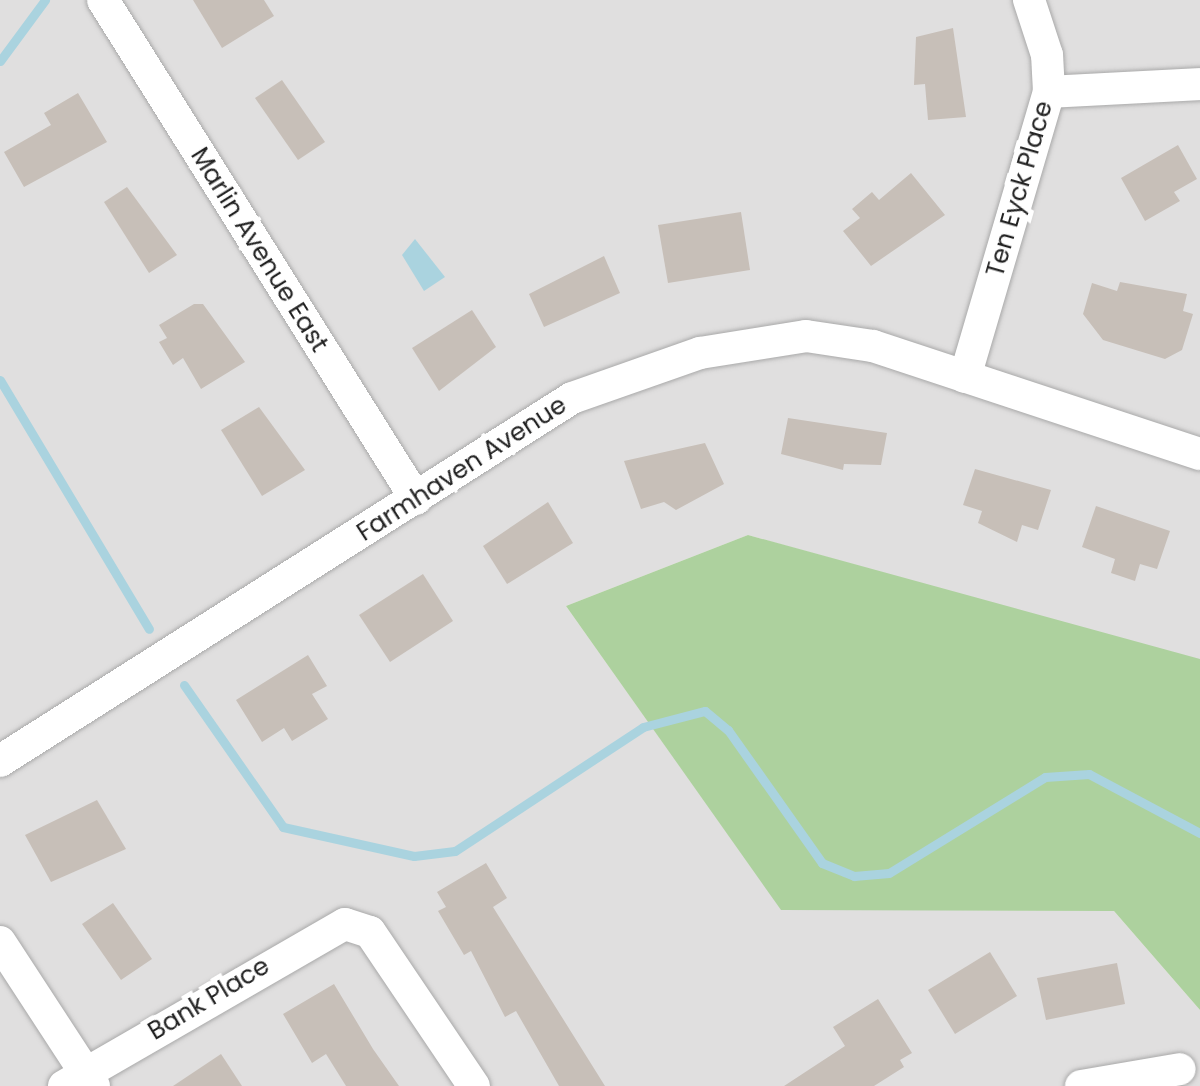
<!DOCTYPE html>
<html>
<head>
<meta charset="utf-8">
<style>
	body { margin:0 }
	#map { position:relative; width:1200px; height:1086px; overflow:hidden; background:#f2efe9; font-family:Poppins,sans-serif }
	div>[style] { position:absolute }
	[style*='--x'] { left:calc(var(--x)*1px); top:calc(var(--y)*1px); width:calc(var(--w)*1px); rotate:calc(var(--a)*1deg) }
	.residential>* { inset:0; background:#e0dfdf }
	.forest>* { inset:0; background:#add19e }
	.water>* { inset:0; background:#aad3df }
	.stream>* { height:9px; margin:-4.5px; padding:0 4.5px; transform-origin:4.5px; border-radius:4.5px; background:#aad3df }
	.building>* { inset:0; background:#c7bfb8 }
	.roads { filter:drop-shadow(0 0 2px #a9a9a9) drop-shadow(0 0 2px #a9a9a9) }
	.minor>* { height:32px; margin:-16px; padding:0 16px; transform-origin:16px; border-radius:16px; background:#fff }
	span { translate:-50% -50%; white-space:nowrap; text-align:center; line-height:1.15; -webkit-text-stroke:10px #fff; paint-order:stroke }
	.street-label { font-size:25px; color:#222 }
</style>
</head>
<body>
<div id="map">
	<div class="residential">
		<div style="clip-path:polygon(0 0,1200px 0,1200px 661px,748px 535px,566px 606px,781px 909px,1114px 911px,1200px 1010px,1200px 1086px,0 1086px)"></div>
	</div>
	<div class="forest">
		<div style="clip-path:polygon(748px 535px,1200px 659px,1200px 1010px,1114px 911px,781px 910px,566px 606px)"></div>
	</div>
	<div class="water">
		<div style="clip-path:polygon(415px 239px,445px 277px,424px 291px,402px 255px)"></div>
	</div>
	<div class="stream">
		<div style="--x:0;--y:61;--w:76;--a:-53.6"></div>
		<div style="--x:0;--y:380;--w:290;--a:59.1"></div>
		<div style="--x:184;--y:685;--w:173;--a:55.1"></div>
		<div style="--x:283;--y:827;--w:134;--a:12.5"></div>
		<div style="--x:414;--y:856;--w:41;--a:-7"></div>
		<div style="--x:455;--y:851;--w:225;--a:-33.4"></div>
		<div style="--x:643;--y:727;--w:64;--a:-14.5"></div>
		<div style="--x:705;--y:711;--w:30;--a:40"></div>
		<div style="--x:728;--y:730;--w:163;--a:54.7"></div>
		<div style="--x:822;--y:863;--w:35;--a:22"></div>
		<div style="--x:854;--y:876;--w:35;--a:-5"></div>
		<div style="--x:889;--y:873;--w:183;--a:-31.6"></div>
		<div style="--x:1045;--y:777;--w:44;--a:-3.9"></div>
		<div style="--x:1089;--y:774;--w:126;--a:28"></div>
	</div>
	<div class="building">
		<div style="clip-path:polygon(193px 0,264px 0,274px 16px,222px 48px)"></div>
		<div style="clip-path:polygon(953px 28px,966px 117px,928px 120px,925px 84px,914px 85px,916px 37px)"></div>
		<div style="clip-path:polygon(282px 80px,325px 142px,298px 160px,255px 98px)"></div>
		<div style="clip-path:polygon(78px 93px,107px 142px,24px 187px,4px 152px,51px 125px,44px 113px)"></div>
		<div style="clip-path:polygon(1178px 145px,1197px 179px,1174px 192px,1180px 201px,1145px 221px,1121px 178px)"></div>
		<div style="clip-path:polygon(911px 173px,945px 215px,871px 266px,843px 231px,860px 218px,852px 209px,872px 192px,879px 200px)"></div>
		<div style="clip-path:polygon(127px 187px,177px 255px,149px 273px,104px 202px)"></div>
		<div style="clip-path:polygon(741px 212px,750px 270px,668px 283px,658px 225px)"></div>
		<div style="clip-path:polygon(604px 256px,620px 293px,544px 327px,529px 294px)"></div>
		<div style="clip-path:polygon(1120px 282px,1187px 294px,1183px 311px,1193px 314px,1182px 350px,1165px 359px,1103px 340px,1083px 314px,1092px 283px,1117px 291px)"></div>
		<div style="clip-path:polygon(194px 304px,203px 304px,245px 362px,201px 389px,183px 358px,173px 365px,159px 342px,167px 338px,159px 325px)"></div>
		<div style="clip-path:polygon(472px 310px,496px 347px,439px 391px,412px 348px)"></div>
		<div style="clip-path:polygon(259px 407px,305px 470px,262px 496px,221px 430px)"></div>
		<div style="clip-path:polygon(788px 418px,887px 433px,881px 465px,844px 464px,843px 470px,781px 454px)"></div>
		<div style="clip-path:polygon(705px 443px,724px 484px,676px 510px,664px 502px,641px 509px,624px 461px)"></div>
		<div style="clip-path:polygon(975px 469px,1051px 490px,1038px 530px,1022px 525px,1017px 542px,978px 523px,982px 511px,963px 505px)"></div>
		<div style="clip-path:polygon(548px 502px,573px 543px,507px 584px,483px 546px)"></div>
		<div style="clip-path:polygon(1096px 506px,1170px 531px,1157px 569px,1140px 564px,1135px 581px,1111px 573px,1115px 559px,1082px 547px)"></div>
		<div style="clip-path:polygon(423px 574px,453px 621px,390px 662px,359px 615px)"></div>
		<div style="clip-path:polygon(308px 655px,327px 686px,312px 694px,328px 719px,292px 741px,284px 728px,262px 742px,236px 700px)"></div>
		<div style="clip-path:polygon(97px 800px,126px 849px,51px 882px,25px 835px)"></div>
		<div style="clip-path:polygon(486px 863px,507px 898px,493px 907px,605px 1086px,559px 1086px,516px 1011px,505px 1017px,471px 951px,464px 955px,438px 911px,446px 907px,437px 892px)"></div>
		<div style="clip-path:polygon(113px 903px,152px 959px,121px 980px,82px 924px)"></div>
		<div style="clip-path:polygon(990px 952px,1017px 996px,955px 1034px,928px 990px)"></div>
		<div style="clip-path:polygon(1117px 963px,1125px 1004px,1046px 1020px,1037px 978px)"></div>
		<div style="clip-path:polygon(334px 984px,373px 1049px,399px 1086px,346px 1086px,326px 1054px,312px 1063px,283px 1014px)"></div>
		<div style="clip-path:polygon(878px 999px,912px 1053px,900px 1060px,904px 1067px,874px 1086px,784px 1086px,845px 1046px,833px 1027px)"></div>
		<div style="clip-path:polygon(221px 1054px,242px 1086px,173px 1086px)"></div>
	</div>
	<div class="roads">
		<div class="minor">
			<div style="--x:103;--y:0;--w:589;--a:57.9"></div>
			<div style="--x:1049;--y:92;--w:151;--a:-3"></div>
			<div style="--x:965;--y:377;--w:297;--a:-73.6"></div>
			<div style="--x:1049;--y:92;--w:37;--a:-93"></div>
			<div style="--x:1047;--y:55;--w:58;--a:-108.1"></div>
			<div style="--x:0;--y:761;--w:677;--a:-32.4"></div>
			<div style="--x:572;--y:398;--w:136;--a:-19.4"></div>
			<div style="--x:700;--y:353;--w:107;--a:-9.1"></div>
			<div style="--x:806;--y:336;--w:68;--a:8.5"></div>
			<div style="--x:873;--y:346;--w:344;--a:18.3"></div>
			<div style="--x:0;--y:942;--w:172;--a:56.9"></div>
			<div style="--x:64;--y:1086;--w:324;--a:-30"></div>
			<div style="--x:345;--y:924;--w:26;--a:18"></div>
			<div style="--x:370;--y:932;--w:186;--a:56"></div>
			<div style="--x:1081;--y:1086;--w:100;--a:-9.7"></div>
		</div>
	</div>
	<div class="street-label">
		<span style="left:1020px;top:189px;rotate:-74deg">Ten Eyck Place</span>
		<span style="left:259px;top:250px;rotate:58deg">Marlin Avenue East</span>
		<span style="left:462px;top:469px;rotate:-33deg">Farmhaven Avenue</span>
		<span style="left:209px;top:999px;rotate:-31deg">Bank Place</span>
	</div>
</div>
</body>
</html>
